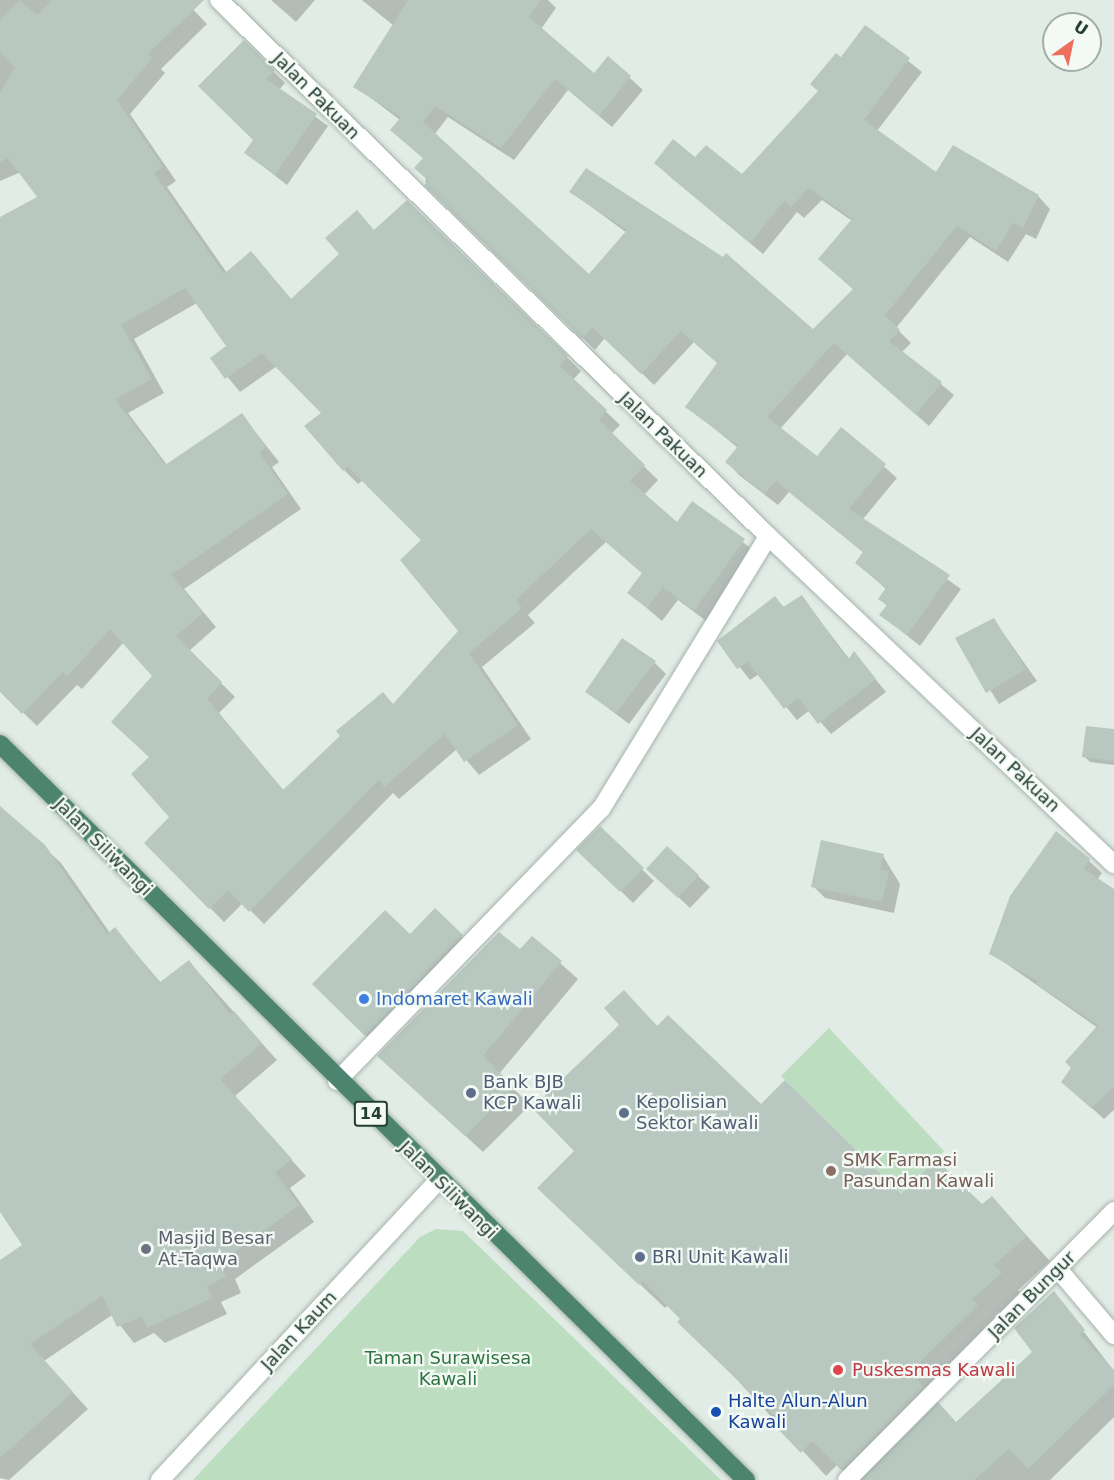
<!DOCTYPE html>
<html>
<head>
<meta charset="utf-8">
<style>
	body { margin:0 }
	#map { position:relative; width:1114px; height:1480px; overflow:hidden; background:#e2ece6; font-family:"DejaVu Sans",sans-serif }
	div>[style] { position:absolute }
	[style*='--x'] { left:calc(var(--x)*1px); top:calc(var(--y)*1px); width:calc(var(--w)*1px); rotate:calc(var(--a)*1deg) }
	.green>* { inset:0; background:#bcddc0 }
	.shadow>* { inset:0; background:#0003 }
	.building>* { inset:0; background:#b8c7bf }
	.roads { filter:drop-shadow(0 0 2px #a5b4ac) drop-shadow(0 0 2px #a5b4ac) }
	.service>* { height:18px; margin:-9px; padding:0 9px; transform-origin:9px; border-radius:9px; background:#fff }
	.minor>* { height:18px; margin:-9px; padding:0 9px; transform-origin:9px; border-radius:9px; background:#fff }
	.secondary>* { height:18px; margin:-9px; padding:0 9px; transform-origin:9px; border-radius:9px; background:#fff }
	.trunk>* { height:18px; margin:-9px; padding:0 9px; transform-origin:9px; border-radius:9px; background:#4c8470 }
	.dots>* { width:16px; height:16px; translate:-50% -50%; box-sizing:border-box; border:3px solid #f3f9f5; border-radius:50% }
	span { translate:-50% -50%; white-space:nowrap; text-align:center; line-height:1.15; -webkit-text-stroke:4.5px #f3f9f5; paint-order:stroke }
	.shield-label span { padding:2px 4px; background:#f3f9f5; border:2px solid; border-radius:4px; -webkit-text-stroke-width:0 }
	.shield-label { font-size:16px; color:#233d32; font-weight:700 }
	.street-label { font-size:18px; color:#233d32 }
	.shop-label { font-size:18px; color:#366cbe }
	.left { translate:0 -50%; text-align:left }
	.service-label { font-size:18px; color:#4e5e75 }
	.education-label { font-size:18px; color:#785e54 }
	.worship-label { font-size:18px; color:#5b616d }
	.park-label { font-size:18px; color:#2e7340 }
	.health-label { font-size:18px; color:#be3a42 }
	.transit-label { font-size:18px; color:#164399 }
	.north { position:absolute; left:1042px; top:12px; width:60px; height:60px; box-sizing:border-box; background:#f3f9f5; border:2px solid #a0aea7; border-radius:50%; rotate:33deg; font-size:16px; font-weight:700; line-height:24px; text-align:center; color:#233d32 }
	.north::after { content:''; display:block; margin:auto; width:21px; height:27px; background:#ee6f5e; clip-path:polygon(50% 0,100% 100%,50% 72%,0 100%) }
</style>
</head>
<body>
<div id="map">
	<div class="green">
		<div style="clip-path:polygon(829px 1028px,944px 1151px,901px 1194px,781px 1076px)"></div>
		<div style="clip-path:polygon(436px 1229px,463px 1231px,721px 1480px,193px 1480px,420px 1237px)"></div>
	</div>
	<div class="shadow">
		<div style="clip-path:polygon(evenodd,0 0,184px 0,207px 24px,161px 69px,165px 73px,130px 114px,176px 181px,167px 187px,227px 273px,251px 253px,292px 300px,407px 202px,581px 371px,573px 380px,620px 425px,611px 434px,658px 480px,644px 495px,677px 524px,693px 503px,758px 554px,709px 623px,678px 600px,662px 621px,629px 593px,643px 574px,606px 542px,528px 615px,535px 623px,482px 667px,531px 739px,479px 775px,457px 749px,399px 799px,393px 793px,264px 924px,243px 903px,224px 922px,146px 843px,171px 817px,151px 758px,154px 676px,124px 642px,82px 689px,77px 685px,37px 726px,0 690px,0 219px,39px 197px,21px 172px,0 181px,0 0,197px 303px,228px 347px,212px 358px,240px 392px,277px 366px,323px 413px,344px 470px,358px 484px,363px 480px,423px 540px,460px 631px,394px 705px,383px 694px,284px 791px,219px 713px,235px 697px,189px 651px,216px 627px,184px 589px,301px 509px,272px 467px,279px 462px,242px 415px,167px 465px,128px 413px,164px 393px,134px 339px,197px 303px)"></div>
		<div style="clip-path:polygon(271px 0,315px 0,296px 22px)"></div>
		<div style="clip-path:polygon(362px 0,548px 0,556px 8px,541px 29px,594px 75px,608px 58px,643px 90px,612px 127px,568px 90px,514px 160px,448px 117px,434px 135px,589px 276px,627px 233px,571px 192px,813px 331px,854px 290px,820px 259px,852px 221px,822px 200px,804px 218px,797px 212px,763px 254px,668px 175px,695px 159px,742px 176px,820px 91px,866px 27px,922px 72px,877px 131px,936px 174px,1038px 196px,1050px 209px,1036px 239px,1026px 234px,1008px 262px,970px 237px,896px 328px,911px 343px,902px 352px,954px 395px,929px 426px,847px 354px,780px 429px,817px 458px,841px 429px,897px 478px,863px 519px,961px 589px,920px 646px,881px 615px,887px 606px,880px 599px,887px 590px,857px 563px,864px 553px,789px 492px,778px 505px,739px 475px,727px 462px,738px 448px,687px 406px,718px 363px,694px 342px,654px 385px,605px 338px,595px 350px,426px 185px,424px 159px,392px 130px,400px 120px,355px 86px,394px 26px)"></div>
		<div style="clip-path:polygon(244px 42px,285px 83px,279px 90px,328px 126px,287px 185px,246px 153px,255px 140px)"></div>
		<div style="clip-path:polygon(802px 597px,850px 660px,854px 653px,886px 692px,831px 734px,810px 710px,797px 720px,759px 674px,750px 680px,719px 641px,775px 598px,785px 608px)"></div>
		<div style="clip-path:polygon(994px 620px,1037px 681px,999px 704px,957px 638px)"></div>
		<div style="clip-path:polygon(655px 663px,666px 674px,629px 724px,587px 692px)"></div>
		<div style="clip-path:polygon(1114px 731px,1114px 765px,1090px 762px,1084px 756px)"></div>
		<div style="clip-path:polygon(0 807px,61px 863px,110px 933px,115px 929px,161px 983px,189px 962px,277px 1060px,235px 1096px,306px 1176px,290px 1188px,314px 1222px,235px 1279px,241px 1293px,221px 1302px,227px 1314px,165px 1343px,154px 1333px,134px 1343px,112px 1315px,44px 1361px,88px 1409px,9px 1480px,0 1478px,0 1262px,25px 1245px,0 1210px)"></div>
		<div style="clip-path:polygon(600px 828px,654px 881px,633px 903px,579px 850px)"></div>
		<div style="clip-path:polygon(1056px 833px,1089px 861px,1102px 873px,1097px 880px,1114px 891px,1114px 1110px,1104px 1119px,1076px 1094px,1098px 1028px,991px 953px)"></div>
		<div style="clip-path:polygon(883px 856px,900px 884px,894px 913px,825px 898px,813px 886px)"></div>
		<div style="clip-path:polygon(698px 876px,710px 887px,690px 908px,660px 880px)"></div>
		<div style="clip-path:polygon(435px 910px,476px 951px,380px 1050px,314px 984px,410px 936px)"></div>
		<div style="clip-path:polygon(532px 938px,578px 979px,499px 1074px,530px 1105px,483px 1152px,396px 1072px)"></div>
		<div style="clip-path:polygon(624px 992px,658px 1027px,761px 1106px,901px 1196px,982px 1206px,992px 1198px,1050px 1261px,1018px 1290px,1025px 1298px,933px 1397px,957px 1424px,1034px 1352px,1054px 1293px,1114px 1371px,1114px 1417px,1050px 1480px,853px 1480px,837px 1465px,826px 1476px,668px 1305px,665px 1308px,564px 1212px,576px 1151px,621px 1025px)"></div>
	</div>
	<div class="building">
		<div style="clip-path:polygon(evenodd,20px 0,37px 15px,52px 0,204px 0,148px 54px,152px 58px,117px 100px,163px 167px,154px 173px,224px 274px,251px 251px,291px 299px,339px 254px,325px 238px,357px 210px,374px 230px,407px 200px,568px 356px,560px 366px,607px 410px,599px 420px,645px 465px,630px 481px,677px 522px,692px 501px,745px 539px,694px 611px,663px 587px,647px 608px,627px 593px,642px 573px,591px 529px,516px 600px,522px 608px,469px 653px,518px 725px,464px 762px,445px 734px,384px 787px,379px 780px,249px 912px,228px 890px,209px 909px,144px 843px,169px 817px,131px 774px,149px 757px,111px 722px,152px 676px,110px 629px,67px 677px,63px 672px,22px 714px,0 692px,0 217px,37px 197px,8px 158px,0 162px,0 92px,15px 67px,0 52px,0 20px,20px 0,185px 288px,226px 346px,210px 358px,225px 379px,262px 353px,321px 413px,304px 426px,343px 471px,348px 467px,421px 540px,400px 560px,458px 631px,393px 704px,383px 692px,336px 731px,340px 736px,283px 790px,207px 699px,222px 682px,176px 636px,203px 613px,171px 575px,288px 494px,259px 452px,266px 447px,242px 413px,165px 465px,115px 399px,152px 379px,121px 325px,185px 288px)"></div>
		<div style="clip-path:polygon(408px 0,541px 0,529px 17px,594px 73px,608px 56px,631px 76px,599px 116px,555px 79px,501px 148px,435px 106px,423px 122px,589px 274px,627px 230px,569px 192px,586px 168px,723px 257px,726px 253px,813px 329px,853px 289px,818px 259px,852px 219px,809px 188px,791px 207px,784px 201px,750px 243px,654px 163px,673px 139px,695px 157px,706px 145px,742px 174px,818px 91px,810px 84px,836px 53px,841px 57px,865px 25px,910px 58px,864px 120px,936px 172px,953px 145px,1039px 195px,1023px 228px,1013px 223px,996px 251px,957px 226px,885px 315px,900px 330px,889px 341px,942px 382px,916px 415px,834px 343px,767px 417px,817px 456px,841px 427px,886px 464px,849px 509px,950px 575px,907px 635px,879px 615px,887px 605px,878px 599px,886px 588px,855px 563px,863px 552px,776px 481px,765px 494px,725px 462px,738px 446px,685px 407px,717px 363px,681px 331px,641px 374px,592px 327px,582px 339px,424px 185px,429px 181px,414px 168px,423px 158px,390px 130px,401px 117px,353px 87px)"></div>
		<div style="clip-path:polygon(244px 40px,275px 70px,266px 79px,317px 114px,275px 175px,244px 153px,253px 140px,198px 86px)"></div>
		<div style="clip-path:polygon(802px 595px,848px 660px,854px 651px,876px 679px,818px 724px,798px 698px,784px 709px,748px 662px,737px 669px,717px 641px,775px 596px,783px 607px)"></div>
		<div style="clip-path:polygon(994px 618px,1026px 669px,986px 693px,955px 638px)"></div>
		<div style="clip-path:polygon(622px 638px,656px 661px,616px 713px,585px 692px)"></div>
		<div style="clip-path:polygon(1086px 726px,1114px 729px,1114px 761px,1082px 757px)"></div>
		<div style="clip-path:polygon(0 806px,45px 845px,107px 934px,115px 927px,159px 983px,189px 960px,230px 1014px,234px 1011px,262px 1043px,220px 1079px,292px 1159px,275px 1172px,299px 1205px,220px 1263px,226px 1277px,207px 1286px,212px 1298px,147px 1328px,142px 1316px,117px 1327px,102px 1296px,30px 1344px,73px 1392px,0 1458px,0 1260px,22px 1245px,0 1212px)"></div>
		<div style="clip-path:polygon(600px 826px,644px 868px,620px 892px,576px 850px)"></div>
		<div style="clip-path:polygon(1056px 831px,1090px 859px,1084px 869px,1114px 889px,1114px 1087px,1091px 1108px,1061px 1082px,1071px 1068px,1065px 1062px,1098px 1025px,1036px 984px,1038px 981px,989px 954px,1010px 896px)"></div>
		<div style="clip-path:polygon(821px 840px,884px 854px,880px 870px,889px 871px,882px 902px,811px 887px)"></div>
		<div style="clip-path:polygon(667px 846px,699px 875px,678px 898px,646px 869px)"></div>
		<div style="clip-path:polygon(435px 908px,463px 935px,365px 1036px,312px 984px,385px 910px,410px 934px)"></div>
		<div style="clip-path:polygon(499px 932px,520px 949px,532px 936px,562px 961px,483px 1056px,514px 1087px,465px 1136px,377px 1056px)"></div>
		<div style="clip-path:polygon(624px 990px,657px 1026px,668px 1015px,761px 1104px,785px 1080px,901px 1194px,936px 1159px,982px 1204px,992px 1196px,1027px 1236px,994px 1265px,1002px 1273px,972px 1299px,978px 1305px,910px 1372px,924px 1387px,841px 1470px,812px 1441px,801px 1453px,776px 1427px,781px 1422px,677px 1322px,680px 1319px,643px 1281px,639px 1285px,537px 1188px,574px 1151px,532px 1108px,619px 1025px,604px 1008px)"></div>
		<div style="clip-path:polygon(1054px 1291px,1085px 1330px,1080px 1335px,1114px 1370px,1114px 1385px,1028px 1469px,1009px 1449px,974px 1480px,863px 1480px,939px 1403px,956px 1422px,1032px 1352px,1014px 1328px)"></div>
	</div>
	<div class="roads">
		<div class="service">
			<div style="--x:1058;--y:1269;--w:87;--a:49.7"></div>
		</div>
		<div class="minor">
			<div style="--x:219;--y:0;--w:767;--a:44.31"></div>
			<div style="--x:768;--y:536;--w:477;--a:43.5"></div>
			<div style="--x:337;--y:1081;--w:379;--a:-45.9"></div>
			<div style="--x:601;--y:809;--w:320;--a:-58.5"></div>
			<div style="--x:847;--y:1480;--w:379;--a:-45.2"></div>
		</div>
		<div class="secondary">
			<div style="--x:160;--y:1480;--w:408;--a:-47.1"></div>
		</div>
		<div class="trunk">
			<div style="--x:0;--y:744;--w:1048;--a:44.61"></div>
		</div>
	</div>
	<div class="dots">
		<div style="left:364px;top:999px;background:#3f7fe0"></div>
		<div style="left:471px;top:1093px;background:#5c6f8a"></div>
		<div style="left:624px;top:1113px;background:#5c6f8a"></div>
		<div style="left:831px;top:1171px;background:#8d6e63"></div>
		<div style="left:146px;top:1249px;background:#6b7280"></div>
		<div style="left:640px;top:1257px;background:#5c6f8a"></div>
		<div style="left:838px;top:1370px;background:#e0444e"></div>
		<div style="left:716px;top:1412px;background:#1a4fb4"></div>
	</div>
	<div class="shield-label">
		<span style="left:371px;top:1114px">14</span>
	</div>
	<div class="street-label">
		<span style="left:316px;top:96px;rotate:45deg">Jalan Pakuan</span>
		<span style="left:663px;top:435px;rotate:44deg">Jalan Pakuan</span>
		<span style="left:1015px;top:770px;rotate:43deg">Jalan Pakuan</span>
		<span style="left:103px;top:847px;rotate:45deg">Jalan Siliwangi</span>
		<span style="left:448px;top:1190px;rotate:45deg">Jalan Siliwangi</span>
		<span style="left:1032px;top:1295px;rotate:-45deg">Jalan Bungur</span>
		<span style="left:299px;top:1331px;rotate:-47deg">Jalan Kaum</span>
	</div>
	<div class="shop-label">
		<span class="left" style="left:376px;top:999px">Indomaret Kawali</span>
	</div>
	<div class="service-label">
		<span class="left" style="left:483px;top:1093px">Bank BJB<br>KCP Kawali</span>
		<span class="left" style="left:636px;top:1113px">Kepolisian<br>Sektor Kawali</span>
		<span class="left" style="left:652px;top:1257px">BRI Unit Kawali</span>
	</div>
	<div class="education-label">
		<span class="left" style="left:843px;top:1171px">SMK Farmasi<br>Pasundan Kawali</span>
	</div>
	<div class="worship-label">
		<span class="left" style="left:158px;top:1249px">Masjid Besar<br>At-Taqwa</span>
	</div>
	<div class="park-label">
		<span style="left:448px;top:1369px">Taman Surawisesa<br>Kawali</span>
	</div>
	<div class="health-label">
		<span class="left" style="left:852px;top:1370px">Puskesmas Kawali</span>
	</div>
	<div class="transit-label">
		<span class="left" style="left:728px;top:1412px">Halte Alun-Alun<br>Kawali</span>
	</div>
	<div class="north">U</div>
</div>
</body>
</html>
